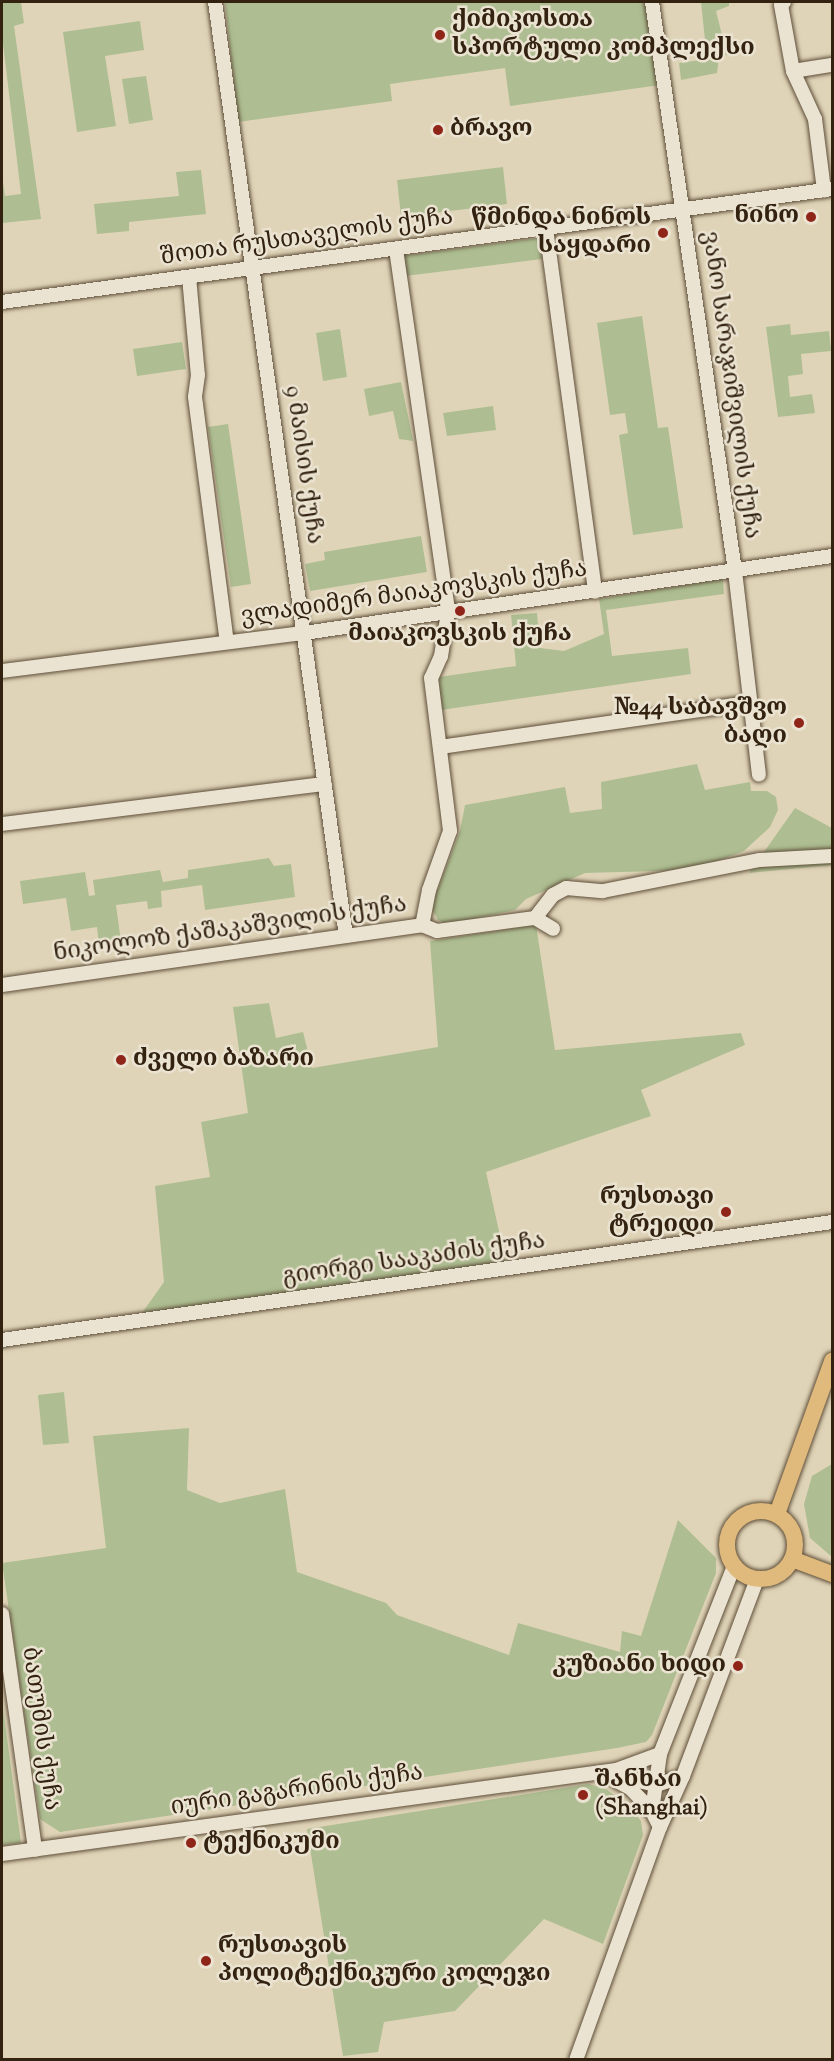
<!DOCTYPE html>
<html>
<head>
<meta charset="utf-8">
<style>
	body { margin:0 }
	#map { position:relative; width:834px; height:2061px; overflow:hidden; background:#e0d4b8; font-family:"Sorts Mill Goudy","Noto Serif Georgian",serif }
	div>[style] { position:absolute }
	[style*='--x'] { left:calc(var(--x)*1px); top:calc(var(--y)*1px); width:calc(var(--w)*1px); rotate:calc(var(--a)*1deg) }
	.green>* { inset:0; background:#aebe92 }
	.roads { filter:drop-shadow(0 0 2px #5e4e39) drop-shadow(0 0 2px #5e4e39) }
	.minor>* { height:14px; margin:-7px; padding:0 7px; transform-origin:7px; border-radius:7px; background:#ebe3d1 }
	.major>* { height:16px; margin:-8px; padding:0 8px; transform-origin:8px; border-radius:8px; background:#e0ba7c }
	.major>.ring { margin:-8px; padding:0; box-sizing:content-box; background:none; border:16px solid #e0ba7c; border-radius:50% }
	.dots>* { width:16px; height:16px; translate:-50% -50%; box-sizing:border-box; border:3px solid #ebe3d1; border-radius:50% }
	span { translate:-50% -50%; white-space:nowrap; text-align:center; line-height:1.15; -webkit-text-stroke:5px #ebe3d1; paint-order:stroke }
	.poi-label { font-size:24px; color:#32220f; font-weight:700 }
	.left { translate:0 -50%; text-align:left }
	.right { translate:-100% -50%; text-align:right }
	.street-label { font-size:24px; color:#32220f }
	.frame { position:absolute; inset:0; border:3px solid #32220f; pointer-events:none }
</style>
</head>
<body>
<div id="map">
	<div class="green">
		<div style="clip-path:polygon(2px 2px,21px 2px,24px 23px,14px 26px,41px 219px,2px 223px,2px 175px,5px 196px,21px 194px,2px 35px)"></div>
		<div style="clip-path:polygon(225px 2px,647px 2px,660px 85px,510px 106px,505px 68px,390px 84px,392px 101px,238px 122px)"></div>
		<div style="clip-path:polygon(701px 2px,729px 2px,729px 6px,716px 11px,727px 55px,719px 57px,717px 73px,681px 80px,679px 63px,707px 59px)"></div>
		<div style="clip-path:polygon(140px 21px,144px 50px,105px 56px,116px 126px,77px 132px,63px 32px)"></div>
		<div style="clip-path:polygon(146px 76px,153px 120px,129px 124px,122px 79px)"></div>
		<div style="clip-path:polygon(503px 167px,507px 204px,401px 217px,397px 180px)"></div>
		<div style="clip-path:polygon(201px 170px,206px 214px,129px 222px,129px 231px,97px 234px,94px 204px,179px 196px,176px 172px)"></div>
		<div style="clip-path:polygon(539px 238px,542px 259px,405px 276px,402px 256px)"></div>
		<div style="clip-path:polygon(642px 316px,658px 428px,668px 427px,683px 528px,633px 535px,619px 435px,628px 433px,625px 413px,610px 415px,597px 323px)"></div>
		<div style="clip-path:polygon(790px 324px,791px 335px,829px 331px,831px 351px,801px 354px,803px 374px,788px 376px,790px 397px,812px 394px,815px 413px,778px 417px,766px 327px)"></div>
		<div style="clip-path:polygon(340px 329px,347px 377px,323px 381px,316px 333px)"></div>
		<div style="clip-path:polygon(182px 342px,186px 369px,137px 376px,133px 349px)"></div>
		<div style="clip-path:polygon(401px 382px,413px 440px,413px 441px,399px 439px,393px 411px,369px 416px,364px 389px)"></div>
		<div style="clip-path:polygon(493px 406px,496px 430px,447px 436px,443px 413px)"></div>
		<div style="clip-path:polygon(228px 424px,251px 584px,231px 587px,208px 427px)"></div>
		<div style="clip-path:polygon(421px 536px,427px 572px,310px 591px,305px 564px,325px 560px,324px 552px)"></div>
		<div style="clip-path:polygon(723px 579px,724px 594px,606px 610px,612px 656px,688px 648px,691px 674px,441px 710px,439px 677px,516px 666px,511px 615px,537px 613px,540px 648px,564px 651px,604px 634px,599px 599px)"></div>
		<div style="clip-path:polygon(697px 764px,705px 790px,750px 782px,751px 791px,767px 791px,776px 797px,778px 810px,770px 827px,744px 851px,694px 870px,585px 873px,526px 899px,515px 910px,448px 924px,438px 920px,431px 907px,460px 831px,465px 805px,565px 787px,570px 813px,602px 809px,601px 782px)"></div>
		<div style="clip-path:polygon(795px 808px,832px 828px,832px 865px,749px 873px)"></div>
		<div style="clip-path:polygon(269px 858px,274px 866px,291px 864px,295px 897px,205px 910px,202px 885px,161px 891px,162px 907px,148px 909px,147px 901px,116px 905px,121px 942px,99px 945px,97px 927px,71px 931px,66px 898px,23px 904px,20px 881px,85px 872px,89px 896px,95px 895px,93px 880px,160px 870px,163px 882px,188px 878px,188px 870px)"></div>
		<div style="clip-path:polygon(536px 925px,555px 1050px,741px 1033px,745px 1045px,641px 1090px,651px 1116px,486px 1172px,506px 1263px,142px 1313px,164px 1282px,155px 1186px,210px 1177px,201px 1122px,248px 1113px,233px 1007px,269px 1003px,276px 1038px,303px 1032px,312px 1068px,438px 1047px,430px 941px)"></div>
		<div style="clip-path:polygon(64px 1392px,69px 1443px,43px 1445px,38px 1395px)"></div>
		<div style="clip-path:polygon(189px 1428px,187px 1490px,220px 1503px,285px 1489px,297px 1572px,386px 1603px,397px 1615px,509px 1655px,518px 1623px,620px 1652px,622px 1631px,641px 1636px,678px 1520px,716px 1558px,716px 1573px,652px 1735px,646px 1742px,617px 1748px,60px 1832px,40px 1819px,2px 1563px,106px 1548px,93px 1436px)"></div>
		<div style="clip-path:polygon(832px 1464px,832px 1557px,810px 1538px,804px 1504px,812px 1476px)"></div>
		<div style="clip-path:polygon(2px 1700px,21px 1843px,2px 1845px)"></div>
		<div style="clip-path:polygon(589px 1784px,606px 1789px,630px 1807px,641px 1821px,643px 1835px,603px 1944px,544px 1919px,455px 2011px,384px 2022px,378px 2052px,343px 2056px,307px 1829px)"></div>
	</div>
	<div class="roads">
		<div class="minor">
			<div style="--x:215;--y:2;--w:943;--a:82.02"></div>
			<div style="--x:652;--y:2;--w:575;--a:81.7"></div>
			<div style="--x:735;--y:571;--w:205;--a:83.3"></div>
			<div style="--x:784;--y:2;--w:4;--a:135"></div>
			<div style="--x:781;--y:5;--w:67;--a:79.7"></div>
			<div style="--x:793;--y:71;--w:53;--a:65.4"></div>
			<div style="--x:815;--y:119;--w:72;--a:82.8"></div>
			<div style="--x:793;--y:71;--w:39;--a:-9"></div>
			<div style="--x:546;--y:228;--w:367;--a:82.3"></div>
			<div style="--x:396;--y:249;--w:367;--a:81.8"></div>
			<div style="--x:448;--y:612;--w:45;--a:99"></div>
			<div style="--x:441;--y:656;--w:24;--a:114"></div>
			<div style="--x:431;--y:678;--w:154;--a:82.9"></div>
			<div style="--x:450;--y:831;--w:63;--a:109.6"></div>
			<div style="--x:429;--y:890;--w:36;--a:101"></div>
			<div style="--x:189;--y:277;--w:98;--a:84.8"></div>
			<div style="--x:198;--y:375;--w:22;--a:98"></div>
			<div style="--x:195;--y:397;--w:247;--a:82.6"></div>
			<div style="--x:2;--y:302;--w:838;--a:-7.75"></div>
			<div style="--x:2;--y:671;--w:304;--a:-7.2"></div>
			<div style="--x:304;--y:633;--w:534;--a:-8.3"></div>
			<div style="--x:440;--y:747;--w:312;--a:-8.1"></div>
			<div style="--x:2;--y:824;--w:325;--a:-7.1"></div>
			<div style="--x:535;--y:918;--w:29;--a:-52"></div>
			<div style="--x:553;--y:895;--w:15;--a:-28"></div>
			<div style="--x:566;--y:888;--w:37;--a:5"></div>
			<div style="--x:603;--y:891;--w:160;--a:-11.2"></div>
			<div style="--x:760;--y:860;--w:72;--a:-3.2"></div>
			<div style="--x:2;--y:985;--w:424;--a:-8.1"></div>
			<div style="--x:422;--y:925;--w:16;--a:22"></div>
			<div style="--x:437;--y:931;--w:99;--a:-7.6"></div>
			<div style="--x:535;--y:918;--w:21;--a:31"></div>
			<div style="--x:2;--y:1340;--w:838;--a:-8.09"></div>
			<div style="--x:2;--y:1614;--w:238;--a:82"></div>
			<div style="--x:608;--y:1774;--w:49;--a:12.9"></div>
			<div style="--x:656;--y:1785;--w:28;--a:-18"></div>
			<div style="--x:683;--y:1776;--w:210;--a:-69.4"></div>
			<div style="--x:615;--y:1780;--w:17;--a:28"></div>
			<div style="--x:630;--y:1788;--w:32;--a:46"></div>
			<div style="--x:660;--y:1827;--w:18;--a:-117"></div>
			<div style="--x:652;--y:1811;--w:58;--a:-82"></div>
			<div style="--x:660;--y:1754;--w:202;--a:-68.5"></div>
			<div style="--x:2;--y:1854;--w:620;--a:-7.79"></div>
			<div style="--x:616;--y:1770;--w:47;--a:-20"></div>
			<div style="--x:576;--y:2060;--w:248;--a:-70.2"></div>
			<div style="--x:660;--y:1827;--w:56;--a:-65.7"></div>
		</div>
		<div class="major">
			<div class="ring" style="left:727px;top:1511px;width:52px;height:52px"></div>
			<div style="--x:777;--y:1514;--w:163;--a:-70.2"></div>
			<div style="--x:792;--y:1559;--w:43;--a:20.6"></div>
		</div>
	</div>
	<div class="dots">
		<div style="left:440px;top:35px;background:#8f2418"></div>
		<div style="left:438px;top:130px;background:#8f2418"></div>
		<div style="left:811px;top:217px;background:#8f2418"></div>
		<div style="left:663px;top:233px;background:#8f2418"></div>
		<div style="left:460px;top:611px;background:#8f2418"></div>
		<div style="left:799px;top:723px;background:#8f2418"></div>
		<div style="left:121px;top:1060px;background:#8f2418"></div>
		<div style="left:726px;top:1212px;background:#8f2418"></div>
		<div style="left:738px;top:1666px;background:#8f2418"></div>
		<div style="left:583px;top:1795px;background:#8f2418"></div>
		<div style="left:191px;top:1843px;background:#8f2418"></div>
		<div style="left:206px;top:1961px;background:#8f2418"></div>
	</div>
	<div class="poi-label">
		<span class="left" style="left:452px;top:35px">ქიმიკოსთა<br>სპორტული კომპლექსი</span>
		<span class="left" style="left:450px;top:130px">ბრავო</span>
		<span class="right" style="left:799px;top:217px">ნინო</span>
		<span class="right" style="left:651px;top:233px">წმინდა ნინოს<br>საყდარი</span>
		<span style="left:460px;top:635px">მაიაკოვსკის ქუჩა</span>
		<span class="right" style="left:787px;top:723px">№44 საბავშვო<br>ბაღი</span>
		<span class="left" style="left:133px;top:1060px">ძველი ბაზარი</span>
		<span class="right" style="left:714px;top:1212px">რუსთავი<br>ტრეიდი</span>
		<span class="right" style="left:726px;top:1666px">კუზიანი ხიდი</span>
		<span class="left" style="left:595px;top:1795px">შანხაი<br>(Shanghai)</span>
		<span class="left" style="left:203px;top:1843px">ტექნიკუმი</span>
		<span class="left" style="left:218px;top:1961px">რუსთავის<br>პოლიტექნიკური კოლეჯი</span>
	</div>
	<div class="street-label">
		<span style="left:307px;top:238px;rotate:-8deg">შოთა რუსთაველის ქუჩა</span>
		<span style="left:730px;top:385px;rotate:82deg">ვანო სარაჯიშვილის ქუჩა</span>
		<span style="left:303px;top:465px;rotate:82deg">9 მაისის ქუჩა</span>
		<span style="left:414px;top:594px;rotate:-8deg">ვლადიმერ მაიაკოვსკის ქუჩა</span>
		<span style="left:230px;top:930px;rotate:-8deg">ნიკოლოზ ქაშაკაშვილის ქუჩა</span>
		<span style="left:414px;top:1260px;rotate:-8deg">გიორგი სააკაძის ქუჩა</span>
		<span style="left:40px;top:1729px;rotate:82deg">ბათუმის ქუჩა</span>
		<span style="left:297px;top:1791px;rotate:-8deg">იური გაგარინის ქუჩა</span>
	</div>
	<div class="frame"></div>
</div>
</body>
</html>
